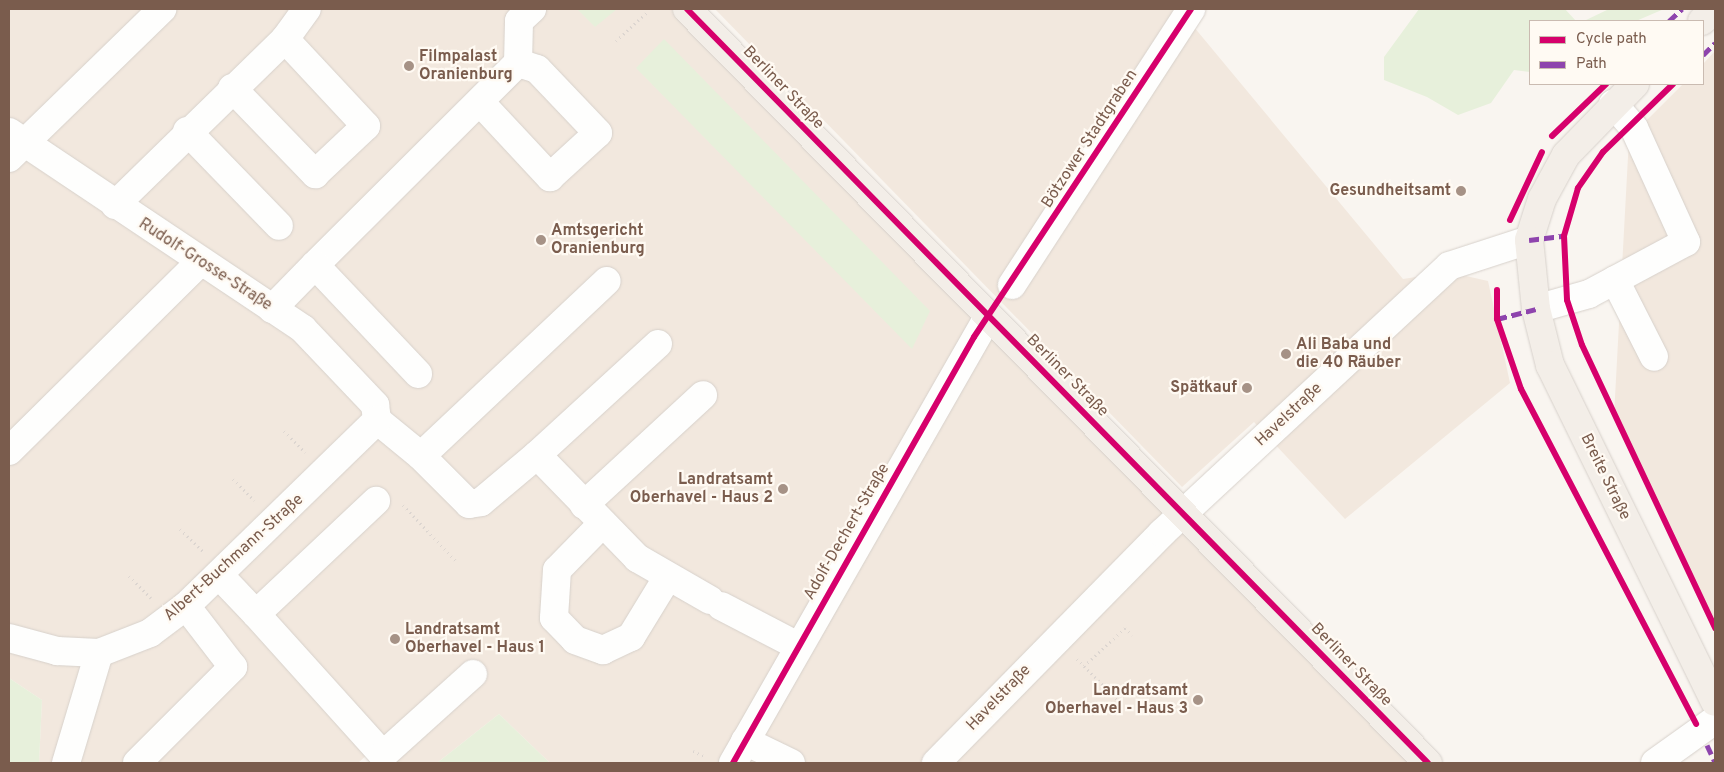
<!DOCTYPE html>
<html>
<head>
<meta charset="utf-8">
<style>
	body { margin:0 }
	#map { position:relative; width:1724px; height:772px; overflow:hidden; background:#f9f5f0; font-family:Overpass,sans-serif }
	div>[style] { position:absolute }
	[style*='--x'] { left:calc(var(--x)*1px); top:calc(var(--y)*1px); width:calc(var(--w)*1px); rotate:calc(var(--a)*1deg) }
	.residential>* { inset:0; background:#f2e8de }
	.green>* { inset:0; background:#e7f0db }
	.path>* { height:3px; margin-top:-1.5px; transform-origin:0; background:repeating-linear-gradient(90deg,#dcd5d0 0 1px,transparent 0 5px) }
	.roads { filter:drop-shadow(0 0 1px #d7d1cb) drop-shadow(0 0 1px #d7d1cb) }
	.minor>* { height:28px; margin:-14px; padding:0 14px; transform-origin:14px; border-radius:14px; background:#fefefd }
	.major>* { height:28px; margin:-14px; padding:0 14px; transform-origin:14px; border-radius:14px; background:#f3eee8 }
	.quiet>* { height:5px; margin-top:-2.5px; transform-origin:0; background:repeating-linear-gradient(90deg,#8e44ad 0 10px,transparent 0 15px) }
	.cycleway>* { height:6px; margin:-3px; padding:0 3px; transform-origin:3px; border-radius:3px; background:#d6006c }
	.dots>* { width:14px; height:14px; translate:-50% -50%; box-sizing:border-box; border:2px solid #fffaf3; border-radius:50% }
	span { translate:-50% -50%; white-space:nowrap; text-align:center; line-height:1.15; -webkit-text-stroke:4.5px #fffaf3; paint-order:stroke }
	.poi-label { font-size:16px; color:#7a5c4d; font-weight:700 }
	.left { translate:0 -50%; text-align:left }
	.right { translate:-100% -50%; text-align:right }
	.street-label { font-size:16px; color:#7a5c4d }
	.frame { position:absolute; inset:0; border:10px solid #7a5c4d; pointer-events:none }
	.legend { position:absolute; left:1529px; top:20px; width:175px; height:65px; box-sizing:border-box; background:#fffaf3; border:1px solid #cabbb1; margin:0; padding:6px 9px; list-style:none; font-size:15px; color:#7a5c4d }
	.legend li { display:flex; align-items:center; gap:10px; height:25px }
	.legend b { width:25px; border:1px solid #cabbb1 }
</style>
</head>
<body>
<div id="map">
	<div class="residential">
		<div style="clip-path:polygon(9px 9px,687px 9px,1428px 763px,791px 763px,745px 741px,733px 763px,550px 763px,499px 714px,437px 763px,380px 763px,369px 753px,358px 763px,39px 763px,42px 700px,9px 678px)"></div>
		<div style="clip-path:polygon(715px 9px,1179px 9px,1403px 279px,1448px 272px,1488px 281px,1510px 383px,1345px 519px,1254px 422px,1182px 487px)"></div>
		<div style="clip-path:polygon(1715px 51px,1715px 624px,1614px 416px,1629px 138px,1683px 84px,1703px 84px,1703px 64px)"></div>
	</div>
	<div class="green">
		<div style="clip-path:polygon(577px 9px,617px 9px,595px 27px)"></div>
		<div style="clip-path:polygon(1419px 9px,1565px 9px,1576px 21px,1530px 21px,1530px 72px,1514px 70px,1491px 103px,1458px 115px,1427px 97px,1384px 80px,1384px 57px)"></div>
		<div style="clip-path:polygon(1609px 9px,1664px 9px,1636px 21px,1584px 21px)"></div>
		<div style="clip-path:polygon(664px 39px,930px 311px,912px 349px,636px 68px)"></div>
		<div style="clip-path:polygon(9px 678px,42px 700px,39px 763px,9px 763px)"></div>
		<div style="clip-path:polygon(499px 714px,550px 763px,437px 763px)"></div>
	</div>
	<div class="path">
		<div style="--x:616;--y:41;--w:42;--a:-43.1"></div>
		<div style="--x:284;--y:431;--w:30;--a:45"></div>
		<div style="--x:233;--y:479;--w:30;--a:45"></div>
		<div style="--x:403;--y:505;--w:77;--a:46.6"></div>
		<div style="--x:180;--y:529;--w:32;--a:44"></div>
		<div style="--x:129;--y:576;--w:31;--a:45"></div>
		<div style="--x:1077;--y:659;--w:57;--a:45"></div>
		<div style="--x:1084;--y:666;--w:56;--a:-42.8"></div>
		<div style="--x:1125;--y:628;--w:10;--a:45"></div>
		<div style="--x:693;--y:751;--w:14;--a:25"></div>
	</div>
	<div class="roads">
		<div class="minor">
			<div style="--x:232;--y:88;--w:120;--a:46"></div>
			<div style="--x:315;--y:174;--w:70;--a:-43.3"></div>
			<div style="--x:366;--y:126;--w:119;--a:-133"></div>
			<div style="--x:480;--y:102;--w:103;--a:47"></div>
			<div style="--x:550;--y:177;--w:65;--a:-42.5"></div>
			<div style="--x:598;--y:133;--w:88;--a:-133.6"></div>
			<div style="--x:537;--y:69;--w:20;--a:-162"></div>
			<div style="--x:187;--y:131;--w:132;--a:45.9"></div>
			<div style="--x:9;--y:132;--w:354;--a:33.8"></div>
			<div style="--x:303;--y:329;--w:105;--a:46.5"></div>
			<div style="--x:375;--y:405;--w:15;--a:82"></div>
			<div style="--x:9;--y:158;--w:214;--a:-44.2"></div>
			<div style="--x:115;--y:205;--w:238;--a:-44.3"></div>
			<div style="--x:285;--y:39;--w:37;--a:-54"></div>
			<div style="--x:315;--y:265;--w:286;--a:-44.9"></div>
			<div style="--x:518;--y:63;--w:42;--a:-88.6"></div>
			<div style="--x:519;--y:21;--w:18;--a:-43"></div>
			<div style="--x:1615;--y:280;--w:86;--a:63.1"></div>
			<div style="--x:1012;--y:285;--w:329;--a:-57"></div>
			<div style="--x:272;--y:309;--w:62;--a:-45.7"></div>
			<div style="--x:315;--y:265;--w:150;--a:46.6"></div>
			<div style="--x:1536;--y:309;--w:55;--a:-15.8"></div>
			<div style="--x:1589;--y:294;--w:110;--a:-28.2"></div>
			<div style="--x:1686;--y:242;--w:125;--a:-114.5"></div>
			<div style="--x:1634;--y:128;--w:32;--a:-131"></div>
			<div style="--x:658;--y:344;--w:164;--a:137.5"></div>
			<div style="--x:537;--y:455;--w:144;--a:45.8"></div>
			<div style="--x:637;--y:558;--w:84;--a:29.9"></div>
			<div style="--x:377;--y:420;--w:57;--a:39.3"></div>
			<div style="--x:421;--y:456;--w:255;--a:-43.3"></div>
			<div style="--x:9;--y:451;--w:269;--a:-44.7"></div>
			<div style="--x:421;--y:456;--w:68;--a:45"></div>
			<div style="--x:469;--y:504;--w:12;--a:-9"></div>
			<div style="--x:481;--y:502;--w:73;--a:-40"></div>
			<div style="--x:584;--y:505;--w:162;--a:-42.7"></div>
			<div style="--x:602;--y:524;--w:64;--a:134.4"></div>
			<div style="--x:557;--y:570;--w:48;--a:93.6"></div>
			<div style="--x:554;--y:618;--w:30;--a:46"></div>
			<div style="--x:575;--y:640;--w:30;--a:20"></div>
			<div style="--x:603;--y:650;--w:31;--a:-25"></div>
			<div style="--x:631;--y:637;--w:69;--a:-58.6"></div>
			<div style="--x:219;--y:575;--w:54;--a:46.5"></div>
			<div style="--x:256;--y:614;--w:165;--a:-43.3"></div>
			<div style="--x:721;--y:606;--w:87;--a:27.5"></div>
			<div style="--x:256;--y:614;--w:190;--a:48"></div>
			<div style="--x:383;--y:755;--w:121;--a:-42"></div>
			<div style="--x:9;--y:638;--w:50;--a:15.2"></div>
			<div style="--x:57;--y:651;--w:42;--a:2.7"></div>
			<div style="--x:99;--y:653;--w:55;--a:-21.4"></div>
			<div style="--x:150;--y:633;--w:45;--a:-36.9"></div>
			<div style="--x:186;--y:606;--w:267;--a:-44.2"></div>
			<div style="--x:745;--y:741;--w:51;--a:25.6"></div>
			<div style="--x:66;--y:763;--w:115;--a:-73.3"></div>
			<div style="--x:137;--y:763;--w:136;--a:-45"></div>
			<div style="--x:233;--y:667;--w:77;--a:-127.6"></div>
			<div style="--x:733;--y:763;--w:514;--a:-60.24"></div>
			<div style="--x:936;--y:763;--w:322;--a:-45.5"></div>
			<div style="--x:1162;--y:533;--w:392;--a:-42.9"></div>
			<div style="--x:1449;--y:266;--w:84;--a:-18"></div>
			<div style="--x:1655;--y:763;--w:74;--a:-35.6"></div>
		</div>
		<div class="major">
			<div style="--x:687;--y:9;--w:1057;--a:45.5"></div>
			<div style="--x:1702;--y:21;--w:18;--a:-43"></div>
			<div style="--x:1635;--y:84;--w:99;--a:134.2"></div>
			<div style="--x:1566;--y:155;--w:50;--a:118.6"></div>
			<div style="--x:1542;--y:199;--w:43;--a:107.6"></div>
			<div style="--x:1529;--y:240;--w:69;--a:84.2"></div>
			<div style="--x:1536;--y:309;--w:58;--a:76"></div>
			<div style="--x:1550;--y:365;--w:375;--a:63.9"></div>
		</div>
	</div>
	<div class="quiet">
		<div style="--x:1669;--y:21;--w:18;--a:-43"></div>
		<div style="--x:1703;--y:55;--w:17;--a:-45"></div>
		<div style="--x:1529;--y:240;--w:35;--a:-7"></div>
		<div style="--x:1497;--y:319;--w:40;--a:-14.4"></div>
		<div style="--x:1707;--y:745;--w:19;--a:65"></div>
	</div>
	<div class="cycleway">
		<div style="--x:687;--y:9;--w:1057;--a:45.5"></div>
		<div style="--x:1673;--y:84;--w:98;--a:135.8"></div>
		<div style="--x:1603;--y:152;--w:44;--a:124.8"></div>
		<div style="--x:1578;--y:188;--w:50;--a:106.3"></div>
		<div style="--x:1564;--y:236;--w:64;--a:87.3"></div>
		<div style="--x:1567;--y:300;--w:47;--a:71.6"></div>
		<div style="--x:1582;--y:345;--w:313;--a:64.8"></div>
		<div style="--x:1552;--y:136;--w:75;--a:-43.9"></div>
		<div style="--x:1510;--y:220;--w:75;--a:-64.8"></div>
		<div style="--x:1497;--y:290;--w:29;--a:90"></div>
		<div style="--x:1497;--y:319;--w:74;--a:71.1"></div>
		<div style="--x:1521;--y:389;--w:378;--a:62.4"></div>
		<div style="--x:733;--y:763;--w:489;--a:-60.5"></div>
		<div style="--x:974;--y:337;--w:393;--a:-56.5"></div>
	</div>
	<div class="dots">
		<div style="left:409px;top:66px;background:#a69286"></div>
		<div style="left:1461px;top:191px;background:#a69286"></div>
		<div style="left:541px;top:240px;background:#a69286"></div>
		<div style="left:1286px;top:354px;background:#a69286"></div>
		<div style="left:1247px;top:388px;background:#a69286"></div>
		<div style="left:783px;top:489px;background:#a69286"></div>
		<div style="left:395px;top:639px;background:#a69286"></div>
		<div style="left:1198px;top:700px;background:#a69286"></div>
	</div>
	<div class="poi-label">
		<span class="left" style="left:419px;top:66px">Filmpalast<br>Oranienburg</span>
		<span class="right" style="left:1451px;top:191px">Gesundheitsamt</span>
		<span class="left" style="left:551px;top:240px">Amtsgericht<br>Oranienburg</span>
		<span class="left" style="left:1296px;top:354px">Ali Baba und<br>die 40 Räuber</span>
		<span class="right" style="left:1237px;top:388px">Spätkauf</span>
		<span class="right" style="left:773px;top:489px">Landratsamt<br>Oberhavel - Haus 2</span>
		<span class="left" style="left:405px;top:639px">Landratsamt<br>Oberhavel - Haus 1</span>
		<span class="right" style="left:1188px;top:700px">Landratsamt<br>Oberhavel - Haus 3</span>
	</div>
	<div class="street-label">
		<span style="left:783px;top:88px;rotate:46deg">Berliner Straße</span>
		<span style="left:1090px;top:139px;rotate:-57deg">Bötzower Stadtgraben</span>
		<span style="left:205px;top:265px;rotate:33deg">Rudolf-Grosse-Straße</span>
		<span style="left:1067px;top:376px;rotate:45deg">Berliner Straße</span>
		<span style="left:1289px;top:415px;rotate:-43deg">Havelstraße</span>
		<span style="left:1605px;top:477px;rotate:64deg">Breite Straße</span>
		<span style="left:847px;top:532px;rotate:-60deg">Adolf-Dechert-Straße</span>
		<span style="left:234px;top:558px;rotate:-42deg">Albert-Buchmann-Straße</span>
		<span style="left:1351px;top:665px;rotate:46deg">Berliner Straße</span>
		<span style="left:999px;top:698px;rotate:-46deg">Havelstraße</span>
	</div>
	<div class="frame"></div>
	<ul class="legend">
	<li><b style="height:6px;background:#d6006c"></b>Cycle path</li>
	<li><b style="height:6px;background:#8e44ad"></b>Path</li>
	</ul>
</div>
</body>
</html>
